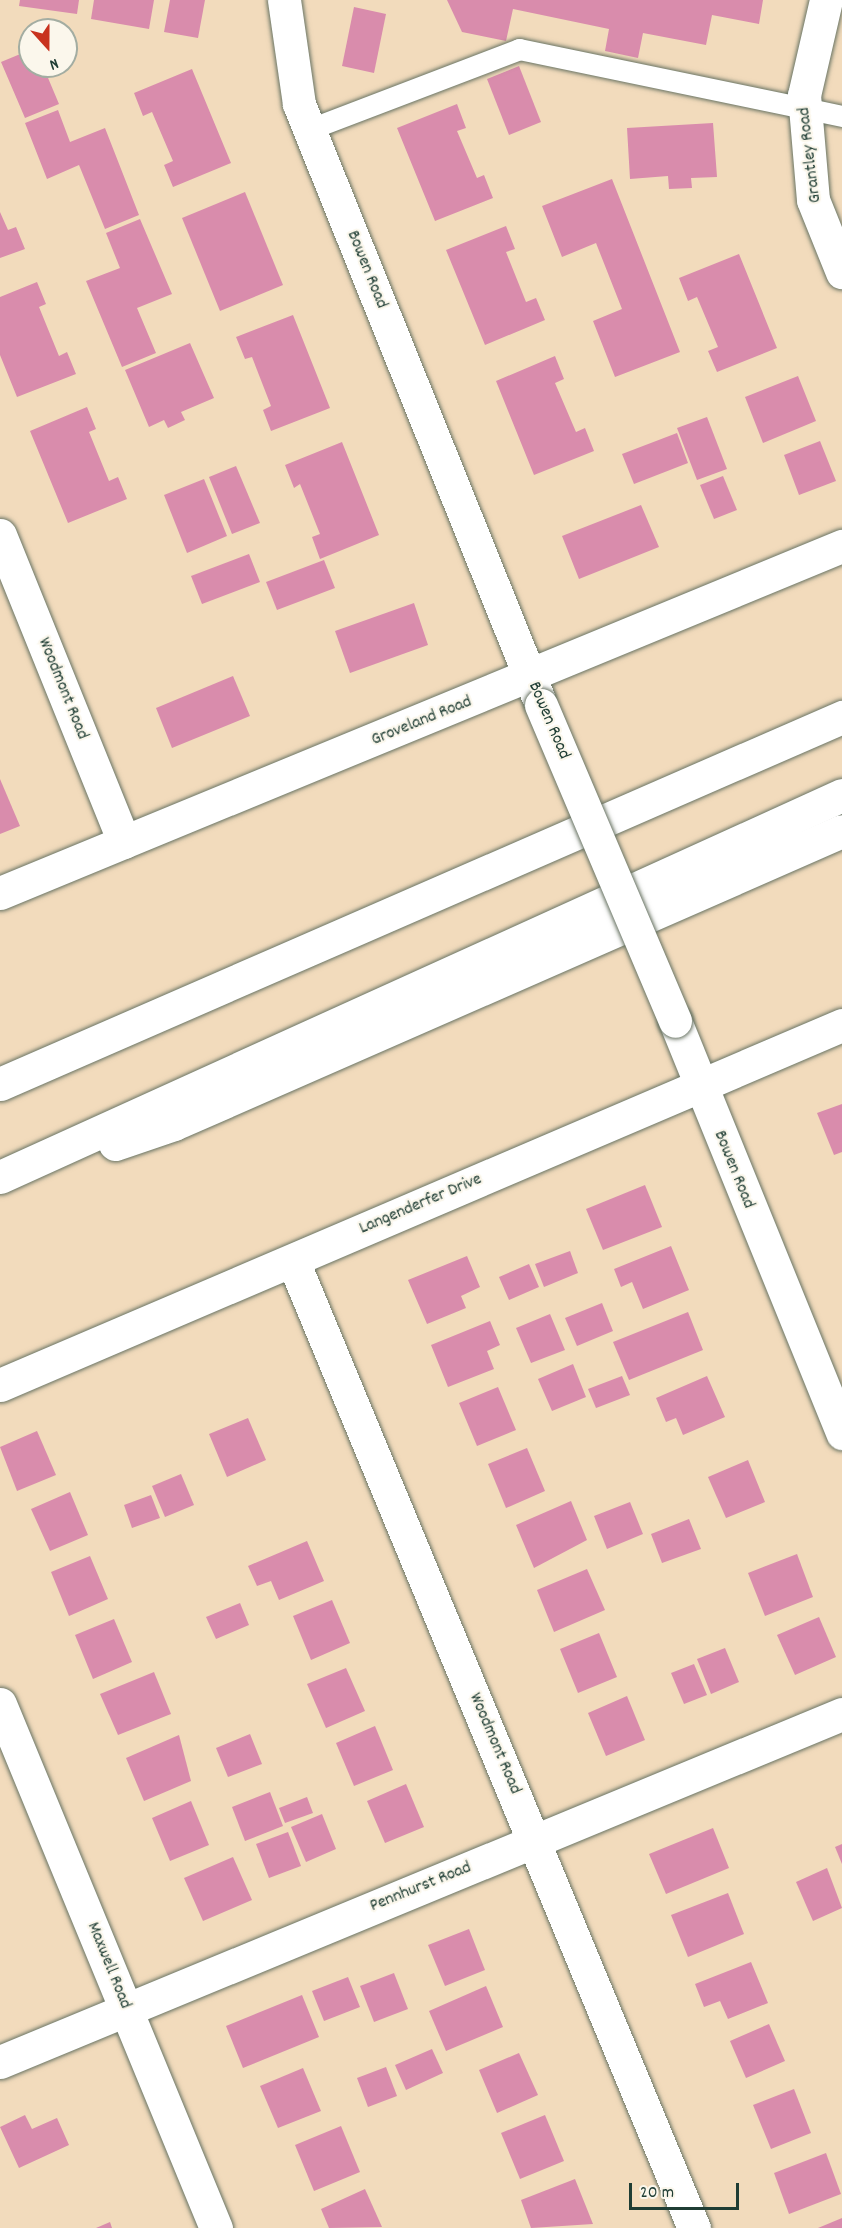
<!DOCTYPE html>
<html>
<head>
<meta charset="utf-8">
<style>
	body { margin:0 }
	#map { position:relative; width:842px; height:2228px; overflow:hidden; background:#f2dbbc; font-family:Dekko,sans-serif }
	div>[style] { position:absolute }
	[style*='--x'] { left:calc(var(--x)*1px); top:calc(var(--y)*1px); width:calc(var(--w)*1px); rotate:calc(var(--a)*1deg) }
	.building>* { inset:0; background:#d98cac }
	.roads { filter:drop-shadow(0 0 2px #697464) drop-shadow(0 0 2px #697464) }
	.service>* { height:21px; margin:-10.5px; padding:0 10.5px; transform-origin:10.5px; border-radius:10.5px; background:#fff }
	.minor>* { height:33px; margin:-16.5px; padding:0 16.5px; transform-origin:16.5px; border-radius:16.5px; background:#fff }
	.motorway>* { height:33px; margin:-16.5px; padding:0 16.5px; transform-origin:16.5px; border-radius:16.5px; background:#fff }
	.bridges { filter:drop-shadow(0 0 2px #697464) drop-shadow(0 0 2px #697464) }
	.minor-bridge>* { height:33px; margin:-16.5px; padding:0 16.5px; transform-origin:16.5px; border-radius:16.5px; background:#fff }
	span { translate:-50% -50%; white-space:nowrap; text-align:center; line-height:1.15; -webkit-text-stroke:4.5px #fbf7ec; paint-order:stroke }
	.street-label { font-size:18px; color:#1f3d34 }
	.north { position:absolute; left:18px; top:18px; width:60px; height:60px; box-sizing:border-box; background:#fbf7ec; border:2px solid #a3ada2; border-radius:50%; rotate:159deg; font-size:16px; font-weight:700; line-height:24px; text-align:center; color:#1f3d34 }
	.north::after { content:''; display:block; margin:auto; width:21px; height:27px; background:#c8321e; clip-path:polygon(50% 0,100% 100%,50% 72%,0 100%) }
	.scale { position:absolute; left:629px; top:2183px; width:110px; height:27px; box-sizing:border-box; border:3px solid #1f3d34; border-top:0; padding-left:8px; font-size:18px; line-height:21px; white-space:nowrap; color:#1f3d34; -webkit-text-stroke:4px #fbf7ec; paint-order:stroke }
</style>
</head>
<body>
<div id="map">
	<div class="building">
		<div style="clip-path:polygon(20px 0,79px 0,77px 14px,19px 6px)"></div>
		<div style="clip-path:polygon(94px 0,154px 0,149px 29px,91px 19px)"></div>
		<div style="clip-path:polygon(170px 0,205px 0,198px 38px,164px 32px)"></div>
		<div style="clip-path:polygon(447px 0,763px 0,759px 24px,712px 15px,706px 45px,643px 33px,638px 58px,605px 51px,609px 29px,513px 9px,506px 41px,462px 32px)"></div>
		<div style="clip-path:polygon(354px 7px,386px 14px,374px 73px,342px 66px)"></div>
		<div style="clip-path:polygon(30px 50px,30px 66px,43px 66px,59px 104px,25px 118px,1px 62px)"></div>
		<div style="clip-path:polygon(519px 66px,541px 122px,509px 135px,487px 79px)"></div>
		<div style="clip-path:polygon(192px 69px,231px 163px,173px 187px,164px 165px,173px 161px,152px 112px,143px 116px,134px 93px)"></div>
		<div style="clip-path:polygon(457px 104px,466px 128px,457px 131px,477px 178px,484px 175px,493px 198px,435px 221px,397px 128px)"></div>
		<div style="clip-path:polygon(58px 110px,70px 142px,105px 128px,139px 215px,105px 229px,79px 165px,47px 179px,25px 123px)"></div>
		<div style="clip-path:polygon(713px 123px,717px 177px,691px 178px,692px 188px,669px 189px,668px 176px,630px 179px,627px 128px)"></div>
		<div style="clip-path:polygon(612px 179px,680px 352px,615px 377px,593px 321px,622px 309px,596px 243px,562px 257px,542px 206px)"></div>
		<div style="clip-path:polygon(245px 192px,283px 285px,220px 311px,182px 218px)"></div>
		<div style="clip-path:polygon(0 212px,8px 230px,16px 227px,25px 249px,0 258px)"></div>
		<div style="clip-path:polygon(140px 219px,172px 294px,137px 308px,156px 353px,122px 367px,86px 281px,120px 268px,106px 233px)"></div>
		<div style="clip-path:polygon(506px 226px,515px 249px,506px 252px,526px 302px,536px 298px,545px 320px,485px 345px,446px 250px)"></div>
		<div style="clip-path:polygon(739px 254px,777px 348px,717px 372px,708px 351px,718px 347px,697px 297px,688px 301px,679px 278px)"></div>
		<div style="clip-path:polygon(37px 282px,46px 304px,39px 307px,59px 356px,67px 352px,76px 374px,17px 397px,0 355px,0 297px)"></div>
		<div style="clip-path:polygon(293px 315px,330px 408px,271px 431px,263px 410px,271px 406px,252px 357px,245px 359px,236px 337px)"></div>
		<div style="clip-path:polygon(190px 343px,214px 398px,181px 412px,185px 420px,168px 428px,164px 420px,149px 427px,125px 370px)"></div>
		<div style="clip-path:polygon(555px 356px,564px 379px,555px 383px,576px 432px,585px 428px,594px 451px,534px 475px,496px 381px)"></div>
		<div style="clip-path:polygon(798px 376px,816px 421px,763px 443px,745px 397px)"></div>
		<div style="clip-path:polygon(87px 407px,96px 429px,89px 432px,109px 481px,118px 477px,127px 499px,68px 523px,30px 431px)"></div>
		<div style="clip-path:polygon(707px 417px,727px 469px,697px 480px,677px 428px)"></div>
		<div style="clip-path:polygon(677px 433px,688px 463px,634px 484px,622px 454px)"></div>
		<div style="clip-path:polygon(820px 441px,836px 481px,799px 495px,784px 455px)"></div>
		<div style="clip-path:polygon(342px 442px,379px 535px,320px 559px,312px 537px,320px 534px,300px 484px,294px 488px,285px 465px)"></div>
		<div style="clip-path:polygon(236px 466px,260px 523px,232px 534px,209px 477px)"></div>
		<div style="clip-path:polygon(723px 476px,737px 510px,714px 519px,700px 485px)"></div>
		<div style="clip-path:polygon(204px 479px,227px 536px,187px 553px,164px 495px)"></div>
		<div style="clip-path:polygon(641px 505px,659px 547px,579px 579px,562px 536px)"></div>
		<div style="clip-path:polygon(249px 554px,260px 582px,202px 604px,191px 576px)"></div>
		<div style="clip-path:polygon(324px 560px,335px 588px,277px 610px,266px 582px)"></div>
		<div style="clip-path:polygon(414px 603px,428px 645px,350px 673px,335px 631px)"></div>
		<div style="clip-path:polygon(233px 676px,250px 716px,172px 748px,156px 708px)"></div>
		<div style="clip-path:polygon(0 779px,20px 826px,0 834px)"></div>
		<div style="clip-path:polygon(842px 1104px,842px 1152px,834px 1155px,817px 1113px)"></div>
		<div style="clip-path:polygon(645px 1185px,662px 1227px,603px 1250px,586px 1209px)"></div>
		<div style="clip-path:polygon(671px 1246px,689px 1290px,643px 1309px,632px 1282px,621px 1287px,614px 1269px)"></div>
		<div style="clip-path:polygon(570px 1251px,578px 1273px,544px 1287px,535px 1264px)"></div>
		<div style="clip-path:polygon(467px 1256px,480px 1287px,461px 1296px,466px 1308px,427px 1324px,408px 1280px)"></div>
		<div style="clip-path:polygon(529px 1264px,539px 1287px,509px 1300px,499px 1277px)"></div>
		<div style="clip-path:polygon(602px 1303px,613px 1331px,577px 1346px,565px 1318px)"></div>
		<div style="clip-path:polygon(688px 1312px,703px 1350px,629px 1380px,613px 1342px)"></div>
		<div style="clip-path:polygon(550px 1314px,565px 1350px,531px 1363px,516px 1328px)"></div>
		<div style="clip-path:polygon(490px 1321px,500px 1345px,487px 1351px,494px 1369px,448px 1387px,431px 1345px)"></div>
		<div style="clip-path:polygon(573px 1364px,586px 1397px,552px 1411px,538px 1379px)"></div>
		<div style="clip-path:polygon(622px 1376px,630px 1395px,596px 1408px,588px 1389px)"></div>
		<div style="clip-path:polygon(707px 1376px,725px 1417px,683px 1435px,676px 1418px,666px 1422px,656px 1398px)"></div>
		<div style="clip-path:polygon(498px 1387px,516px 1430px,477px 1446px,459px 1403px)"></div>
		<div style="clip-path:polygon(248px 1418px,266px 1460px,227px 1477px,209px 1434px)"></div>
		<div style="clip-path:polygon(37px 1431px,56px 1475px,17px 1491px,0 1447px)"></div>
		<div style="clip-path:polygon(527px 1448px,545px 1491px,506px 1508px,488px 1464px)"></div>
		<div style="clip-path:polygon(748px 1460px,765px 1502px,726px 1518px,708px 1477px)"></div>
		<div style="clip-path:polygon(181px 1474px,194px 1505px,165px 1517px,152px 1486px)"></div>
		<div style="clip-path:polygon(70px 1492px,88px 1535px,50px 1551px,31px 1509px)"></div>
		<div style="clip-path:polygon(151px 1495px,160px 1518px,132px 1528px,124px 1505px)"></div>
		<div style="clip-path:polygon(571px 1501px,587px 1540px,534px 1568px,516px 1525px)"></div>
		<div style="clip-path:polygon(630px 1502px,643px 1534px,607px 1549px,594px 1516px)"></div>
		<div style="clip-path:polygon(689px 1519px,701px 1549px,662px 1563px,651px 1534px)"></div>
		<div style="clip-path:polygon(307px 1541px,324px 1581px,279px 1600px,271px 1581px,257px 1586px,248px 1566px)"></div>
		<div style="clip-path:polygon(797px 1554px,813px 1597px,765px 1616px,748px 1573px)"></div>
		<div style="clip-path:polygon(90px 1556px,108px 1599px,69px 1616px,51px 1572px)"></div>
		<div style="clip-path:polygon(587px 1569px,605px 1610px,554px 1632px,537px 1590px)"></div>
		<div style="clip-path:polygon(332px 1600px,350px 1643px,311px 1660px,293px 1616px)"></div>
		<div style="clip-path:polygon(240px 1603px,249px 1625px,216px 1639px,206px 1617px)"></div>
		<div style="clip-path:polygon(819px 1617px,836px 1657px,795px 1675px,777px 1635px)"></div>
		<div style="clip-path:polygon(114px 1619px,132px 1662px,93px 1679px,75px 1635px)"></div>
		<div style="clip-path:polygon(599px 1633px,617px 1677px,578px 1693px,560px 1649px)"></div>
		<div style="clip-path:polygon(725px 1648px,739px 1682px,711px 1694px,697px 1659px)"></div>
		<div style="clip-path:polygon(694px 1664px,707px 1695px,684px 1704px,671px 1673px)"></div>
		<div style="clip-path:polygon(346px 1668px,365px 1711px,326px 1728px,307px 1684px)"></div>
		<div style="clip-path:polygon(154px 1672px,171px 1714px,118px 1735px,100px 1694px)"></div>
		<div style="clip-path:polygon(627px 1696px,645px 1740px,606px 1756px,588px 1713px)"></div>
		<div style="clip-path:polygon(375px 1726px,393px 1770px,354px 1786px,336px 1743px)"></div>
		<div style="clip-path:polygon(250px 1734px,262px 1764px,228px 1777px,216px 1748px)"></div>
		<div style="clip-path:polygon(179px 1735px,191px 1781px,144px 1801px,126px 1758px)"></div>
		<div style="clip-path:polygon(406px 1784px,424px 1827px,385px 1843px,367px 1801px)"></div>
		<div style="clip-path:polygon(270px 1792px,283px 1826px,245px 1841px,232px 1807px)"></div>
		<div style="clip-path:polygon(307px 1797px,313px 1813px,285px 1823px,279px 1808px)"></div>
		<div style="clip-path:polygon(191px 1801px,209px 1845px,170px 1861px,152px 1818px)"></div>
		<div style="clip-path:polygon(322px 1814px,336px 1849px,306px 1862px,291px 1827px)"></div>
		<div style="clip-path:polygon(713px 1828px,729px 1868px,666px 1894px,649px 1854px)"></div>
		<div style="clip-path:polygon(288px 1832px,301px 1866px,269px 1878px,256px 1844px)"></div>
		<div style="clip-path:polygon(842px 1844px,842px 1864px,835px 1847px)"></div>
		<div style="clip-path:polygon(233px 1857px,252px 1900px,203px 1921px,184px 1878px)"></div>
		<div style="clip-path:polygon(827px 1868px,842px 1908px,813px 1921px,796px 1882px)"></div>
		<div style="clip-path:polygon(728px 1893px,744px 1934px,688px 1957px,671px 1915px)"></div>
		<div style="clip-path:polygon(469px 1929px,485px 1970px,445px 1986px,428px 1945px)"></div>
		<div style="clip-path:polygon(751px 1962px,768px 2003px,728px 2019px,720px 2001px,704px 2007px,695px 1984px)"></div>
		<div style="clip-path:polygon(394px 1973px,408px 2009px,374px 2022px,360px 1986px)"></div>
		<div style="clip-path:polygon(348px 1977px,360px 2007px,324px 2021px,312px 1991px)"></div>
		<div style="clip-path:polygon(486px 1986px,503px 2027px,446px 2051px,429px 2011px)"></div>
		<div style="clip-path:polygon(302px 1995px,319px 2037px,243px 2068px,226px 2026px)"></div>
		<div style="clip-path:polygon(769px 2024px,785px 2061px,746px 2078px,730px 2041px)"></div>
		<div style="clip-path:polygon(432px 2049px,443px 2073px,406px 2090px,395px 2065px)"></div>
		<div style="clip-path:polygon(519px 2053px,538px 2095px,497px 2113px,479px 2070px)"></div>
		<div style="clip-path:polygon(386px 2067px,397px 2096px,368px 2107px,357px 2078px)"></div>
		<div style="clip-path:polygon(303px 2068px,321px 2111px,278px 2128px,260px 2086px)"></div>
		<div style="clip-path:polygon(794px 2089px,811px 2133px,771px 2149px,753px 2105px)"></div>
		<div style="clip-path:polygon(25px 2115px,32px 2129px,57px 2118px,69px 2145px,19px 2168px,0 2127px)"></div>
		<div style="clip-path:polygon(545px 2115px,564px 2161px,520px 2179px,501px 2133px)"></div>
		<div style="clip-path:polygon(341px 2126px,360px 2172px,314px 2191px,295px 2145px)"></div>
		<div style="clip-path:polygon(826px 2153px,841px 2194px,789px 2214px,774px 2173px)"></div>
		<div style="clip-path:polygon(575px 2179px,593px 2224px,531px 2228px,521px 2200px)"></div>
		<div style="clip-path:polygon(365px 2189px,382px 2227px,329px 2228px,321px 2209px)"></div>
		<div style="clip-path:polygon(842px 2218px,842px 2228px,818px 2228px)"></div>
		<div style="clip-path:polygon(110px 2222px,112px 2228px,96px 2228px)"></div>
	</div>
	<div class="roads">
		<div class="service">
			<div style="--x:310;--y:129;--w:224;--a:-20.9"></div>
			<div style="--x:519;--y:49;--w:330;--a:11.7"></div>
		</div>
		<div class="minor">
			<div style="--x:284;--y:0;--w:105;--a:81.8"></div>
			<div style="--x:299;--y:104;--w:639;--a:68.05"></div>
			<div style="--x:826;--y:0;--w:98;--a:103"></div>
			<div style="--x:804;--y:95;--w:105;--a:85.1"></div>
			<div style="--x:813;--y:200;--w:78;--a:68.1"></div>
			<div style="--x:0;--y:535;--w:331;--a:68"></div>
			<div style="--x:0;--y:893;--w:911;--a:-22.4"></div>
			<div style="--x:675;--y:1021;--w:445;--a:67.9"></div>
			<div style="--x:293;--y:1261;--w:1047;--a:67.48"></div>
			<div style="--x:0;--y:1385;--w:916;--a:-23.15"></div>
			<div style="--x:0;--y:1704;--w:567;--a:67.6"></div>
			<div style="--x:0;--y:2062;--w:911;--a:-22.46"></div>
		</div>
		<div class="motorway">
			<div style="--x:0;--y:1084;--w:919;--a:-23.55"></div>
			<div style="--x:115;--y:1144;--w:62;--a:-18.7"></div>
			<div style="--x:174;--y:1124;--w:729;--a:-23.68"></div>
			<div style="--x:0;--y:1177;--w:925;--a:-24.4"></div>
		</div>
	</div>
	<div class="bridges">
		<div class="minor-bridge">
			<div style="--x:541;--y:705;--w:343;--a:67"></div>
		</div>
	</div>
	<div class="street-label">
		<span style="left:811px;top:155px;rotate:-97deg">Grantley Road</span>
		<span style="left:366px;top:270px;rotate:68deg">Bowen Road</span>
		<span style="left:62px;top:689px;rotate:68deg">Woodmont Road</span>
		<span style="left:548px;top:721px;rotate:67deg">Bowen Road</span>
		<span style="left:422px;top:722px;rotate:-22deg">Groveland Road</span>
		<span style="left:733px;top:1170px;rotate:68deg">Bowen Road</span>
		<span style="left:421px;top:1205px;rotate:-23deg">Langenderfer Drive</span>
		<span style="left:494px;top:1744px;rotate:67deg">Woodmont Road</span>
		<span style="left:421px;top:1888px;rotate:-22deg">Pennhurst Road</span>
		<span style="left:108px;top:1966px;rotate:68deg">Maxwell Road</span>
	</div>
	<div class="north">N</div>
	<div class="scale">20 m</div>
</div>
</body>
</html>
